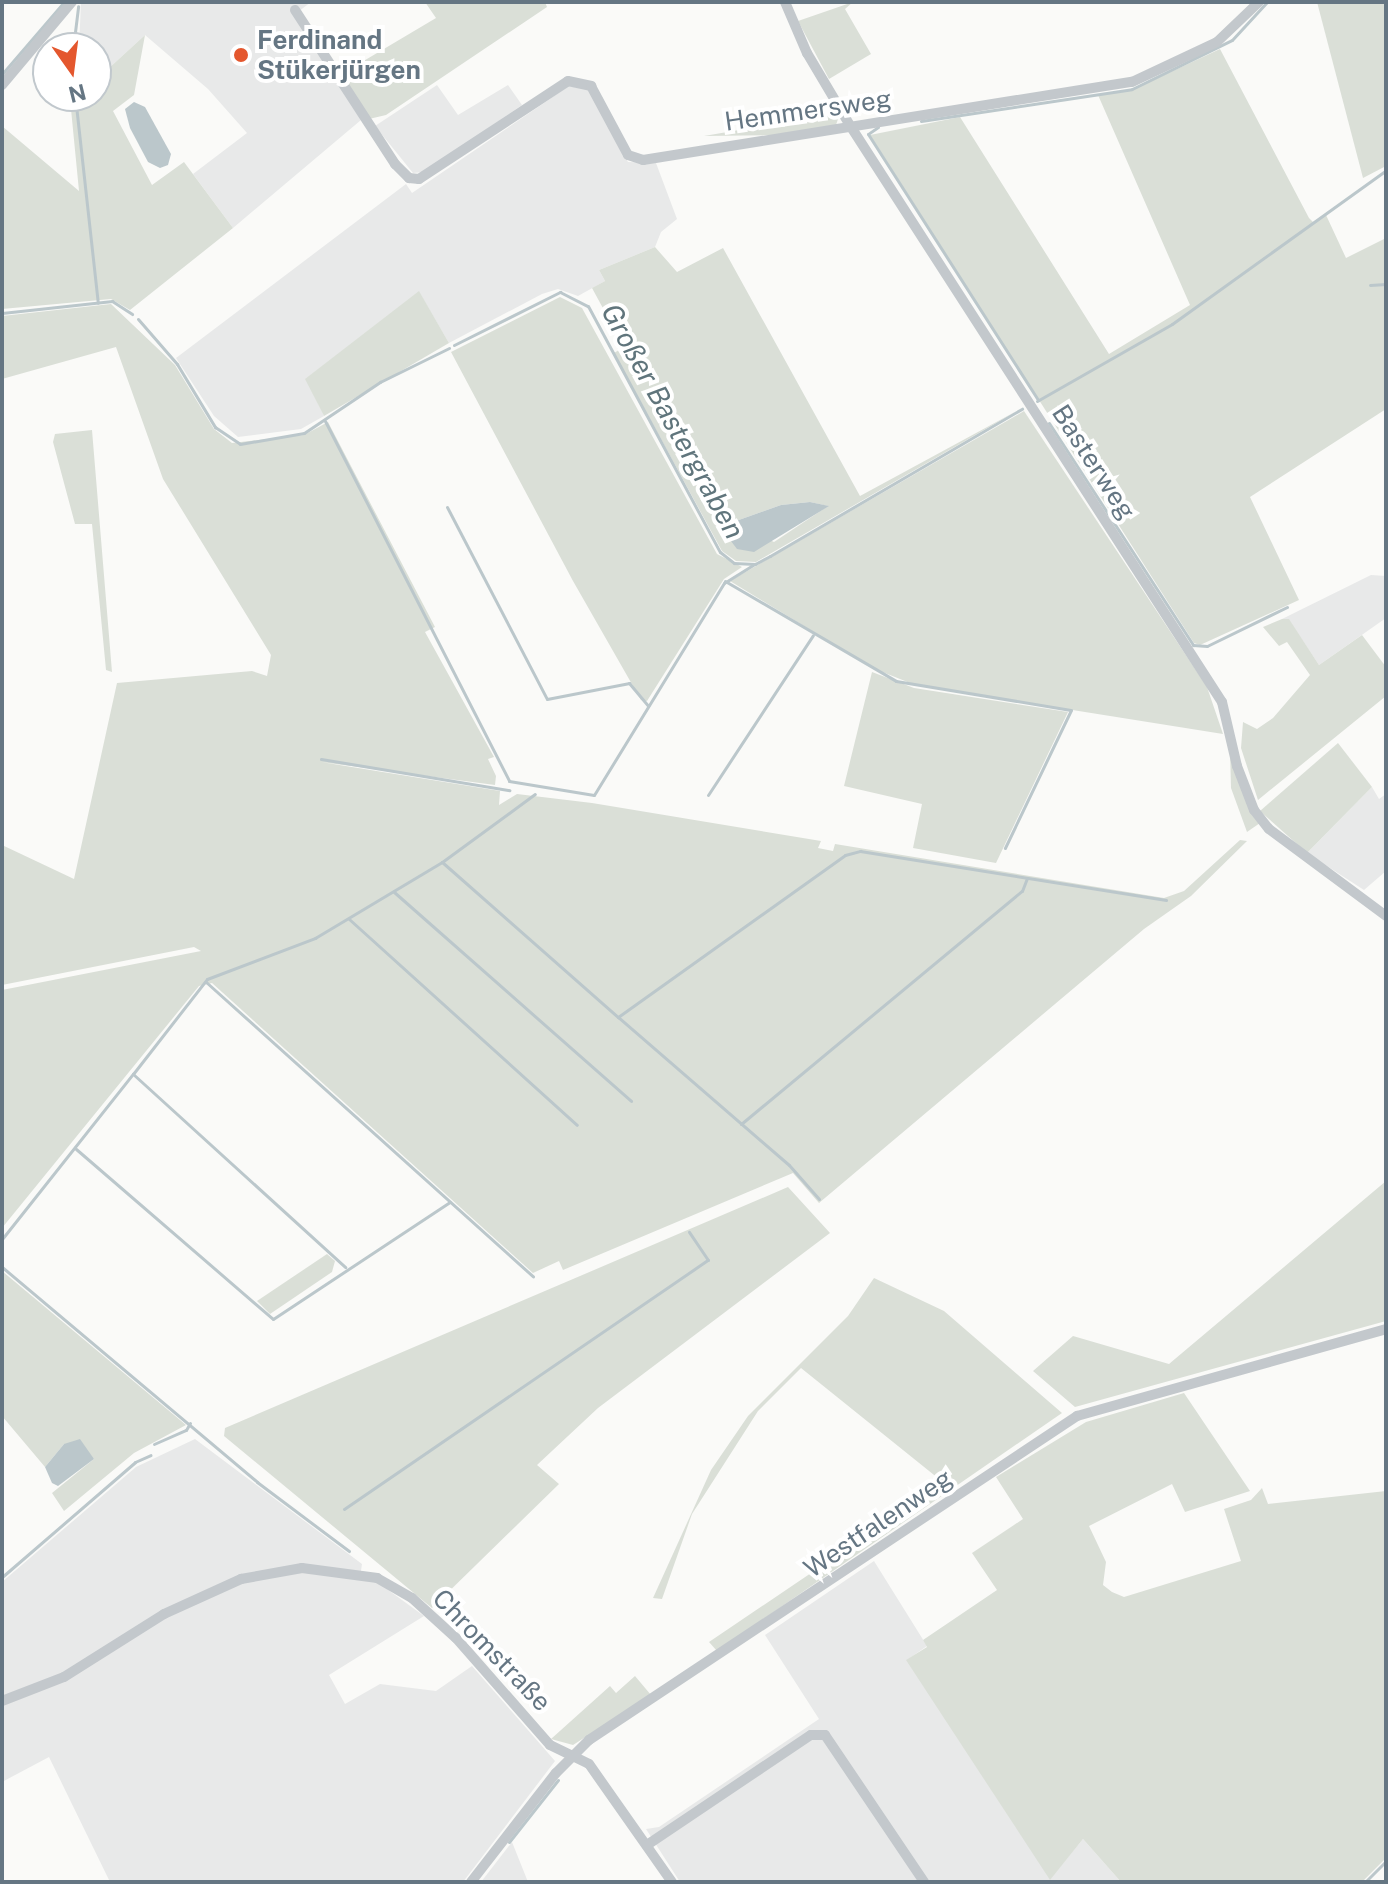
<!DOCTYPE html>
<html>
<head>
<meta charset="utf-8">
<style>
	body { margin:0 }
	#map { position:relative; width:1388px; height:1884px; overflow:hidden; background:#fafaf8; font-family:"Public Sans",sans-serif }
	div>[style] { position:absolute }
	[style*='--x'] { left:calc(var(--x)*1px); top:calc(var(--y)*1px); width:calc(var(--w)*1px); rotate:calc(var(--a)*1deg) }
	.built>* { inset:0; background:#e8e9e9 }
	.green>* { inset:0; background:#dadfd7 }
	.water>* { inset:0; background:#bbc7cb }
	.stream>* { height:3px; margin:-1.5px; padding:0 1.5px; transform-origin:1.5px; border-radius:1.5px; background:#bbc7cb }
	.minor>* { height:10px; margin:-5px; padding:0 5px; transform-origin:5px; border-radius:5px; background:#c3c8cc }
	.dots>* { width:22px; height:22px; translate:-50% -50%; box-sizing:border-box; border:4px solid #fff; border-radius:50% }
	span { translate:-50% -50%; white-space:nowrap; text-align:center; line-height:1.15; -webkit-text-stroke:8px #fff; paint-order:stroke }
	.poi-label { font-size:26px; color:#657683; font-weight:700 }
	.left { translate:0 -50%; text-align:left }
	.street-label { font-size:26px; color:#657683 }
	.water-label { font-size:28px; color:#60757c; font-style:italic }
	.frame { position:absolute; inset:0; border:4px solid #657683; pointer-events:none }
	.north { position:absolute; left:32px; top:32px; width:80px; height:80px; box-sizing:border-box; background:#fff; border:2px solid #c1c8cd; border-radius:50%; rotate:166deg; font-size:22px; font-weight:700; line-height:32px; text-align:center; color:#657683 }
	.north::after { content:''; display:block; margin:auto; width:28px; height:36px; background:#e4572e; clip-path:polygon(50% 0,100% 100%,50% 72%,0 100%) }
</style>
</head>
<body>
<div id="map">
	<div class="built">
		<div style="clip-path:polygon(81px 2px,311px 2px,294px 15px,361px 120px,233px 228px,193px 174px,247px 133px,208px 89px,145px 35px,96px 80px,96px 48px,79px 48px)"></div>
		<div style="clip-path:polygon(437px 85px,458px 115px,508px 85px,522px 105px,424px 172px,413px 173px,375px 126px)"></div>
		<div style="clip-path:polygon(569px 86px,590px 90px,628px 162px,656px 163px,677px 219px,661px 232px,655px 247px,599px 270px,605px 281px,578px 296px,558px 289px,542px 294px,449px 343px,419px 292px,306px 379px,324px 416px,301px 429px,238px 437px,214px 416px,176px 358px,406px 184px,412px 193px)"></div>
		<div style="clip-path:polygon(1371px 575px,1386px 576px,1386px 618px,1319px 665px,1289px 620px,1282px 619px)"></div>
		<div style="clip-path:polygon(1372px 787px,1379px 799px,1386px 794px,1386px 871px,1364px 890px,1307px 853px)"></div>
		<div style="clip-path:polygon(195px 1439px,362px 1564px,360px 1577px,380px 1584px,424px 1616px,329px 1675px,345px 1704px,380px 1684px,436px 1691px,472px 1666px,555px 1761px,463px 1882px,110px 1882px,49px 1757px,2px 1782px,2px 1582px,136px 1467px)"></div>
		<div style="clip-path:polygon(874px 1561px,927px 1646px,907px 1660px,1050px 1879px,1083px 1839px,1121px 1882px,680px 1882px,646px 1829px,659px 1827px,819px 1719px,765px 1635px)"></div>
		<div style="clip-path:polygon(512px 1842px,528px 1882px,481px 1882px)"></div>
	</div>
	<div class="green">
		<div style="clip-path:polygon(425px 2px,545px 2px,547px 7px,386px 115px,369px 119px,340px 75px,436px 18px)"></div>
		<div style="clip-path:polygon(853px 2px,845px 9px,871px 54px,829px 79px,798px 21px)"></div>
		<div style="clip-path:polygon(1317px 2px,1386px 2px,1386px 166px,1363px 178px)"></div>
		<div style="clip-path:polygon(145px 35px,134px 95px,113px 111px,152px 185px,184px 162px,233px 228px,130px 310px,111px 299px,2px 309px,2px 126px,79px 191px,70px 99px,96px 96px,96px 80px)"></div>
		<div style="clip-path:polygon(1220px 49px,1309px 218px,1314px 223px,1326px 215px,1346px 258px,1386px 238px,1386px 409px,1250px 497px,1299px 600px,1200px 645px,1194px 643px,870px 135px,960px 117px,1109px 354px,1190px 305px,1098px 95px,1132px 90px)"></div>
		<div style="clip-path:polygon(840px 113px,836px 125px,773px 135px,704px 136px)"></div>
		<div style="clip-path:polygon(evenodd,655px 247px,677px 272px,723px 248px,860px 496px,1022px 408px,756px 562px,736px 561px,722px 551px,614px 353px,624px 347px,592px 288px,605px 281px,599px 270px,655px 247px,810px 502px,828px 506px,774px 542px,720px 516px,736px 521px,781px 505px,810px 502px)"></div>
		<div style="clip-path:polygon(419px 291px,449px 343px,324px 416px,305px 379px)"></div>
		<div style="clip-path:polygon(560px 297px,582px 308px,717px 554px,742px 567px,724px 579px,647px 701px,641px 700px,573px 581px,451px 352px)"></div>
		<div style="clip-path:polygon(111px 304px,175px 365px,214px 429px,232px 443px,304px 435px,328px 422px,435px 627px,425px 632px,494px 757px,488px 759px,496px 776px,495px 785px,321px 762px,500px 791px,499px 805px,517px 794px,592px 803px,821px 841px,818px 848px,833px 851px,835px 844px,1164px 898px,1184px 891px,1240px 840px,1247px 841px,1191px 896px,1144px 929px,819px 1203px,793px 1173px,563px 1270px,559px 1261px,533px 1273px,212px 983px,199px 986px,2px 1228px,2px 990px,201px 951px,194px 947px,2px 985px,2px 845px,74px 879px,117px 683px,252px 671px,267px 676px,271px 655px,163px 479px,116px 347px,2px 379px,2px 316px)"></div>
		<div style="clip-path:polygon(1024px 411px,1207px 687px,1223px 734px,915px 685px,875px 669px,730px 581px)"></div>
		<div style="clip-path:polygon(92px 430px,112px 672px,106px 670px,92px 524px,75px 524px,53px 442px,55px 434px)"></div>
		<div style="clip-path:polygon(1282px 619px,1289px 619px,1319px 665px,1362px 635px,1386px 667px,1386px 696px,1258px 800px,1241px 748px,1243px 722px,1257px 729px,1273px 718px,1310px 675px,1287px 642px,1279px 646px,1263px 627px)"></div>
		<div style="clip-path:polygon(872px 672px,914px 688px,1068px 712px,996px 863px,913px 848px,922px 804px,844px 786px)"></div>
		<div style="clip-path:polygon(1338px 743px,1372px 787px,1307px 853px,1260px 811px)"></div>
		<div style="clip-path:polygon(1230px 749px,1260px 823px,1247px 832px,1231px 788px)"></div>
		<div style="clip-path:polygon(1386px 1181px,1386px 1321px,1075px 1407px,1033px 1371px,1073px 1336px,1169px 1364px)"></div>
		<div style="clip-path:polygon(788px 1187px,830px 1233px,598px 1408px,537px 1465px,559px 1484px,432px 1608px,224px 1436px,225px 1428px)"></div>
		<div style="clip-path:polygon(327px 1254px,335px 1261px,332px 1272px,270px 1314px,257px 1301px)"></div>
		<div style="clip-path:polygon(2px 1271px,186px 1425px,134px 1453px,64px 1511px,52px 1493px,94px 1459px,64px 1444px,45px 1467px,2px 1416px)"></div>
		<div style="clip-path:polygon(874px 1278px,944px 1311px,1062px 1413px,717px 1651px,709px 1642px,944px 1483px,801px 1368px,758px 1411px,692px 1514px,662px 1599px,653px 1598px,711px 1470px,748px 1416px,848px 1316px)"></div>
		<div style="clip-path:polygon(1184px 1393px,1250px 1491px,1185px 1512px,1172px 1484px,1089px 1526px,1106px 1562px,1103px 1585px,1112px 1592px,1124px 1597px,1241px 1561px,1224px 1509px,1251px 1500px,1262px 1488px,1268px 1504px,1386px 1491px,1386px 1858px,1362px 1882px,1121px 1882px,1083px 1839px,1050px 1880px,906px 1660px,927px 1647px,923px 1640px,997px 1590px,972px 1553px,1023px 1519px,996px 1477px,1086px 1422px)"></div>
		<div style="clip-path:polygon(635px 1676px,651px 1695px,573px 1745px,551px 1739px,610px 1686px,616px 1693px)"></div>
	</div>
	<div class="water">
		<div style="clip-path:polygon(134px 102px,145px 107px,171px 154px,168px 165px,160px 168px,148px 162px,130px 128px,125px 109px)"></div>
		<div style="clip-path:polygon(810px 502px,829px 506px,754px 552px,737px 549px,715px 520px,719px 516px,736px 521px,781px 505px)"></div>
		<div style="clip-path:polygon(80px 1439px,94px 1459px,58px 1486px,52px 1483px,45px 1467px,64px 1444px)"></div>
	</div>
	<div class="stream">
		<div style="--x:74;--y:40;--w:34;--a:-83"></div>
		<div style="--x:2;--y:74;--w:95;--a:-49.3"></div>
		<div style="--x:75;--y:96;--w:208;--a:83.7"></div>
		<div style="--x:921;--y:121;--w:213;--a:-8.6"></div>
		<div style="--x:1132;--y:89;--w:111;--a:-26.1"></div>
		<div style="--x:1232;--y:40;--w:52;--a:-47.4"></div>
		<div style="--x:878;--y:127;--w:12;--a:145"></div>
		<div style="--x:868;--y:134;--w:316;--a:57.4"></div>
		<div style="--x:1370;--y:285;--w:16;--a:-4"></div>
		<div style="--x:2;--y:313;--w:111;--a:-6.2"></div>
		<div style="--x:112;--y:301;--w:24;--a:33"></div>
		<div style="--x:138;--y:319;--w:60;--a:49.1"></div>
		<div style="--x:177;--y:364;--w:74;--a:58.9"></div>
		<div style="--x:215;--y:427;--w:30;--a:34"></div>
		<div style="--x:240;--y:444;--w:65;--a:-9.8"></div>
		<div style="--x:304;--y:433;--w:92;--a:-33.9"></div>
		<div style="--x:380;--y:382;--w:77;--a:-26.2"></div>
		<div style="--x:454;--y:345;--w:119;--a:-26.6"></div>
		<div style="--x:560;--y:292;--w:31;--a:27"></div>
		<div style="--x:588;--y:306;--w:279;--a:61.8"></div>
		<div style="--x:720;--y:552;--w:18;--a:38"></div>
		<div style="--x:734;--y:563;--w:21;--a:3"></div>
		<div style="--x:755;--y:564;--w:17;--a:-28"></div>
		<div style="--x:770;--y:556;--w:292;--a:-30.3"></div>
		<div style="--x:1037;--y:401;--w:155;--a:-29.7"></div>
		<div style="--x:1172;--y:324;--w:264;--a:-35.7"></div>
		<div style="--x:325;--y:421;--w:404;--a:62.9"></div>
		<div style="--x:509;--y:781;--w:86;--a:9.4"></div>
		<div style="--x:594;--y:795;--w:249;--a:-58.5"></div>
		<div style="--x:724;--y:583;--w:36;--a:-32"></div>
		<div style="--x:1049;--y:423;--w:265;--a:57"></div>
		<div style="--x:1193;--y:645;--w:14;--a:4"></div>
		<div style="--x:1207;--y:646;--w:89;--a:-26"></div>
		<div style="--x:447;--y:507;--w:216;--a:62.5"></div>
		<div style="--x:547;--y:699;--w:84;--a:-11"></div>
		<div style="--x:629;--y:683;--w:30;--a:50"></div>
		<div style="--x:725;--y:581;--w:198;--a:30.3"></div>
		<div style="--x:896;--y:681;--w:177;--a:9.4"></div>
		<div style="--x:1071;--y:710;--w:153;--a:115.6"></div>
		<div style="--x:321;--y:759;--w:191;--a:9.4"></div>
		<div style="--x:708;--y:795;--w:191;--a:-56.7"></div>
		<div style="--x:442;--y:862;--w:235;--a:41.4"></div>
		<div style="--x:394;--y:892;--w:316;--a:41.4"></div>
		<div style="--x:349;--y:919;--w:307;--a:42.1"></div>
		<div style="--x:206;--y:982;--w:440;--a:42"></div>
		<div style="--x:133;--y:1074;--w:120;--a:-52.1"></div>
		<div style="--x:207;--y:979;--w:116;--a:-20.8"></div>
		<div style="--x:315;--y:938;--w:148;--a:-30.9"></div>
		<div style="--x:442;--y:862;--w:115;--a:-36.2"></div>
		<div style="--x:741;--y:1124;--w:365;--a:-39.7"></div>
		<div style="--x:1022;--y:891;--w:14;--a:-69"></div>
		<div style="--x:76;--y:1149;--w:260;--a:40.8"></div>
		<div style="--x:273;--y:1319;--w:212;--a:-33.5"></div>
		<div style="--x:819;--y:1199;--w:45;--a:-131.4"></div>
		<div style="--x:789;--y:1165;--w:226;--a:-139.1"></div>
		<div style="--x:618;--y:1017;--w:279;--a:-35.5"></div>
		<div style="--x:845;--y:855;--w:16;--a:-15"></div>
		<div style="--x:860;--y:851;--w:310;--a:9.1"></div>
		<div style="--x:2;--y:1239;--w:211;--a:-51.6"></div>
		<div style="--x:133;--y:1074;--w:287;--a:42.3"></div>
		<div style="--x:2;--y:1267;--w:334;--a:40.1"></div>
		<div style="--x:257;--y:1482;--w:115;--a:36.9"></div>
		<div style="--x:154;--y:1444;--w:35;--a:-24"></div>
		<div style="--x:186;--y:1430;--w:8;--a:-60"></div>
		<div style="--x:344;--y:1509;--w:441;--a:-34.4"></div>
		<div style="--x:708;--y:1260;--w:34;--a:-124"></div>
		<div style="--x:2;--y:1577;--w:176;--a:-40.8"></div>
		<div style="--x:135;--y:1462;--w:17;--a:-24"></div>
		<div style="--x:509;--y:1842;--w:79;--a:-51.7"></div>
		<div style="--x:1365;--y:1882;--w:30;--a:-45"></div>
	</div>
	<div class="minor">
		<div style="--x:785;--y:2;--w:56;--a:66.7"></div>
		<div style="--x:807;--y:53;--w:86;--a:59.3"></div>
		<div style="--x:851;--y:127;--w:684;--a:57.17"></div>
		<div style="--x:1222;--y:702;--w:66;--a:76.8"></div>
		<div style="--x:1237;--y:766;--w:47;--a:68.9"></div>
		<div style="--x:1254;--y:810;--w:24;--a:52"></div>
		<div style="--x:1269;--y:829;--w:146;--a:36.6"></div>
		<div style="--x:295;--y:10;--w:184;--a:57"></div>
		<div style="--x:395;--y:164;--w:20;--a:45"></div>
		<div style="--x:409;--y:178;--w:10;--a:6"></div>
		<div style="--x:419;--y:179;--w:178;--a:-33.3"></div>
		<div style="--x:568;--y:81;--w:24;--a:12"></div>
		<div style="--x:591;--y:86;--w:78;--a:61.8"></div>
		<div style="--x:628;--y:155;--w:16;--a:18"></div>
		<div style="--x:643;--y:160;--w:495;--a:-9.1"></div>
		<div style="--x:1132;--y:82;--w:94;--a:-25.2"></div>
		<div style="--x:1217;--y:42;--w:58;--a:-43.6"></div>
		<div style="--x:2;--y:85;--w:109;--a:-49.9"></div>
		<div style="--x:2;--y:1701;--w:66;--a:-21.2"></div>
		<div style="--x:64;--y:1677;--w:118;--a:-32.2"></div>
		<div style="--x:164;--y:1614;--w:85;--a:-24.4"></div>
		<div style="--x:241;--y:1579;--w:62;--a:-10.2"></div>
		<div style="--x:302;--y:1568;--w:76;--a:7.6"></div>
		<div style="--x:377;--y:1578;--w:40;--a:29.7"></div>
		<div style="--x:412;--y:1598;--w:59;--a:42.3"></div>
		<div style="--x:456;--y:1638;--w:142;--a:48.7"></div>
		<div style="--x:550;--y:1745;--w:43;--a:26"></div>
		<div style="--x:589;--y:1764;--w:144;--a:54.9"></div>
		<div style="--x:647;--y:1845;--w:197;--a:-33.9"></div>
		<div style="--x:811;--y:1735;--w:14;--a:0"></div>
		<div style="--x:825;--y:1735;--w:177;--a:56"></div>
		<div style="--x:471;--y:1882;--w:138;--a:-52.1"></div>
		<div style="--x:556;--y:1773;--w:47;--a:-45"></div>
		<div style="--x:589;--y:1740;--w:586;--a:-33.58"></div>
		<div style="--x:1077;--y:1416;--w:321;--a:-15.7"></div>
	</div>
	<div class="dots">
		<div style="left:241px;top:55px;background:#e4572e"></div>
	</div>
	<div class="poi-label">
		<span class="left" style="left:257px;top:55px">Ferdinand<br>Stükerjürgen</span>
	</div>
	<div class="street-label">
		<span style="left:808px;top:110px;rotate:-8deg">Hemmersweg</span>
		<span style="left:1094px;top:462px;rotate:57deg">Basterweg</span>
		<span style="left:878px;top:1523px;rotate:-34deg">Westfalenweg</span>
		<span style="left:492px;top:1650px;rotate:46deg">Chromstraße</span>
	</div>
	<div class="water-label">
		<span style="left:673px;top:421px;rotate:61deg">Großer Bastergraben</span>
	</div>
	<div class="frame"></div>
	<div class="north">N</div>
</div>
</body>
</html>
